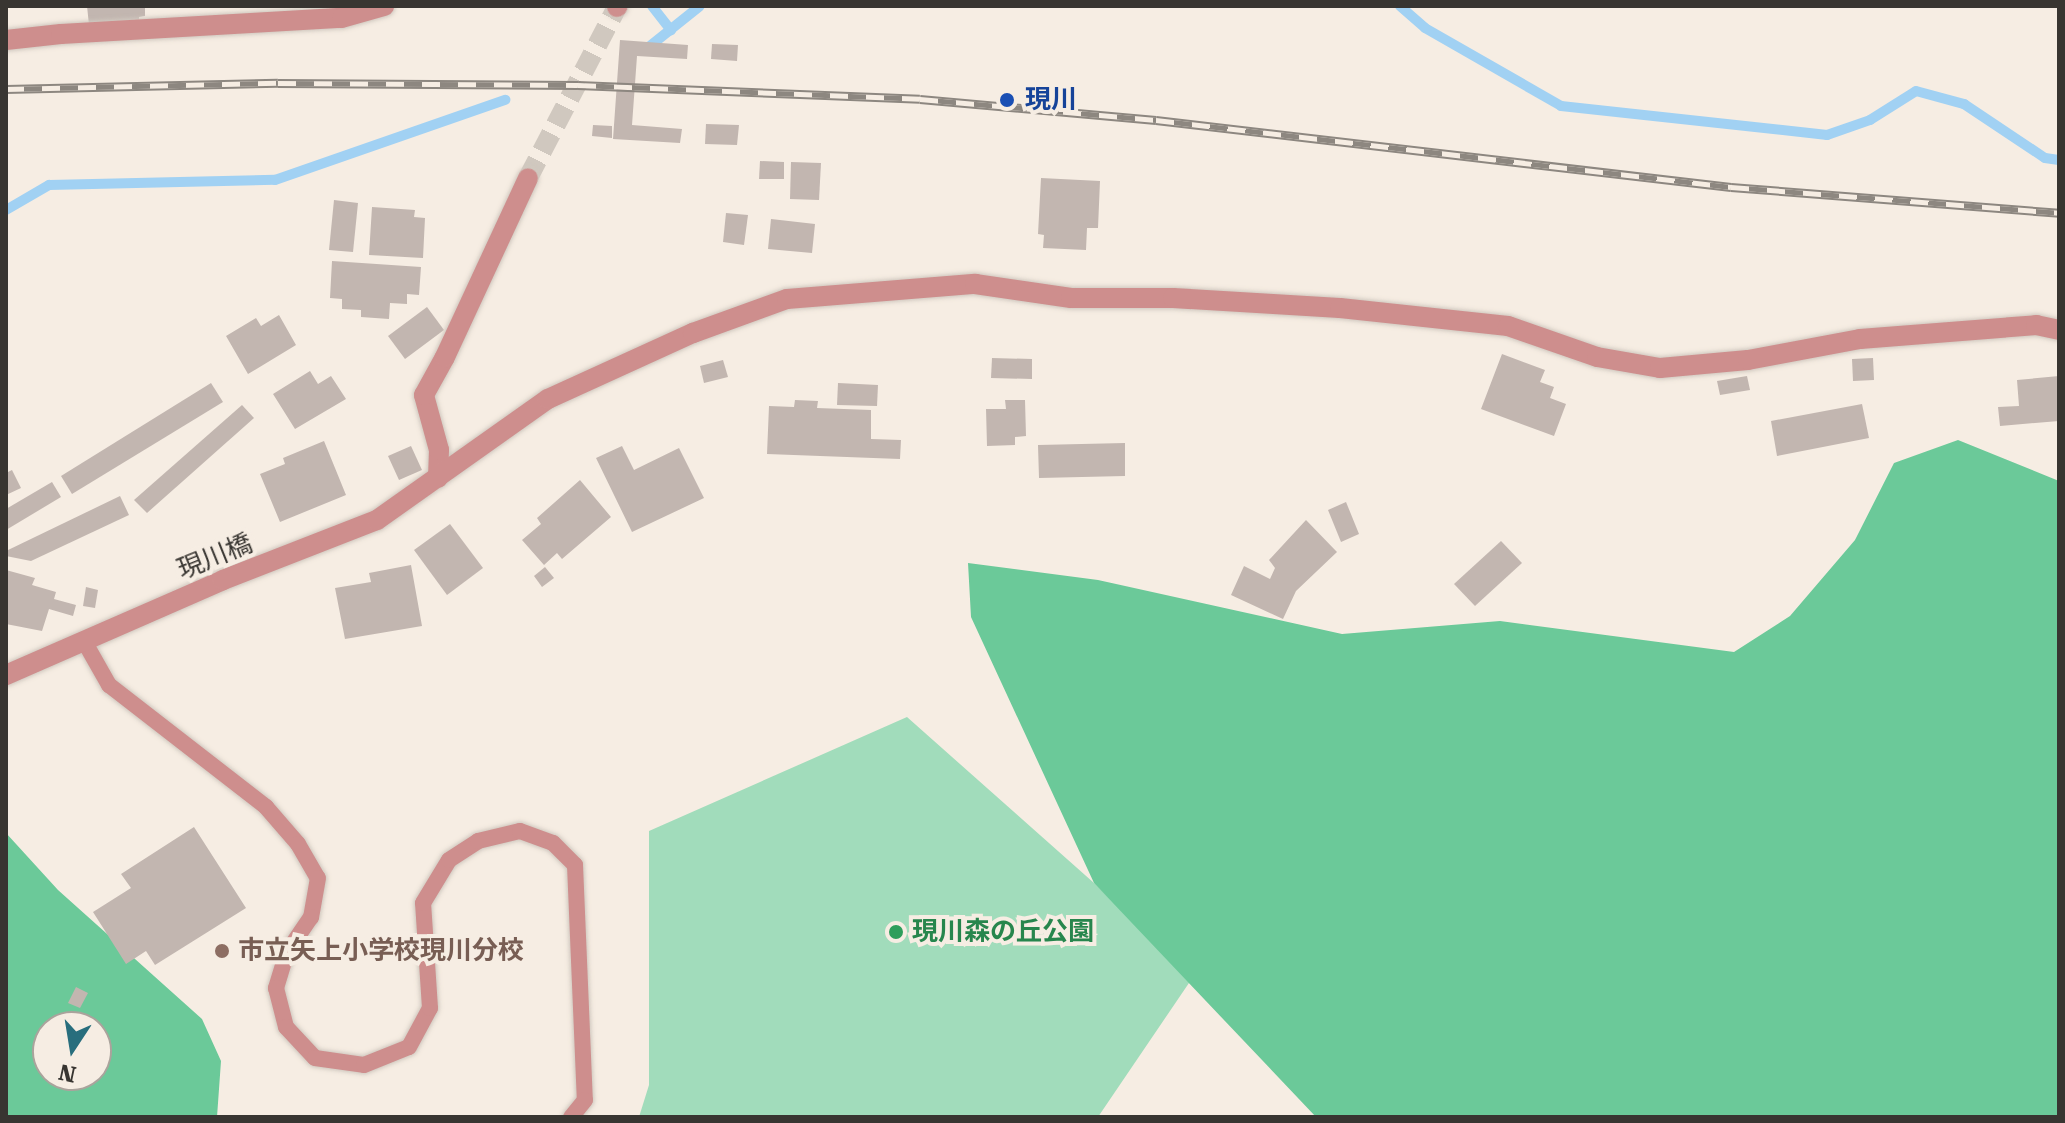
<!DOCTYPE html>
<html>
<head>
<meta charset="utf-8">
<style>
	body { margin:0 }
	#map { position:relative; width:2065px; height:1123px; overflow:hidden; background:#f6ede3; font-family:"Roboto Serif","Noto Sans JP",serif }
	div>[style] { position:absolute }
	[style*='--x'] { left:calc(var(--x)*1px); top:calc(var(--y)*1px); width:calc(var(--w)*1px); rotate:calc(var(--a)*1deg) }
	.green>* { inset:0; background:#a1dcbb }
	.forest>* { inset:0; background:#6bc999 }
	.stream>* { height:10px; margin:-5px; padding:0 5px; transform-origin:5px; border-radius:5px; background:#a1d1f3 }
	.building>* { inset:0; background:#c2b6b0 }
	.minor-tunnel>* { height:20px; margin-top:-10px; transform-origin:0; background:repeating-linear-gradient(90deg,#d0c8bf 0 20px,transparent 0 30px) }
	.roads { filter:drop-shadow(0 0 2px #d0c8bf) drop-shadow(0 0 2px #d0c8bf) }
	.service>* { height:16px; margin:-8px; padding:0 8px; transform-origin:8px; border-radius:8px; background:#ce8e8d }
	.minor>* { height:20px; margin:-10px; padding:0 10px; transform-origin:10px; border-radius:10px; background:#ce8e8d }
	.rail>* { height:9px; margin-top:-4.5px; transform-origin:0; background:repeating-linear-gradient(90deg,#f6ede3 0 18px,#8d8780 0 36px); box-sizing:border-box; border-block:2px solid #8d8780 }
	.dots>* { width:22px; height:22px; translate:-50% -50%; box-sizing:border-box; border:4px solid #f6ede3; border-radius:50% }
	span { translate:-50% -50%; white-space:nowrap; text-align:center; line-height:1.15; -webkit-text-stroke:8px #f6ede3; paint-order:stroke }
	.transit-label { font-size:26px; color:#164399; font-weight:700 }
	.left { translate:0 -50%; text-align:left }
	.street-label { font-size:26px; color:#383531 }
	.leisure-label { font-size:26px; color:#27864d; font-weight:700 }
	.education-label { font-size:26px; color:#785e54; font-weight:700 }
	.frame { position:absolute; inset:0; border:8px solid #383531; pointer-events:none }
	.north { position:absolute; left:32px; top:1011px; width:80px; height:80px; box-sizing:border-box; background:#f6ede3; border:2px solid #aaa39c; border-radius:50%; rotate:192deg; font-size:22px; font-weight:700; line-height:32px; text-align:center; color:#383531 }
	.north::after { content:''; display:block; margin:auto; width:28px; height:36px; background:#286e7d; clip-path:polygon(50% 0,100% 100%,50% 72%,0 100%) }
</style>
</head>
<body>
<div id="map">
	<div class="green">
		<div style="clip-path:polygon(907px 717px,1094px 883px,1191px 980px,1098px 1117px,639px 1117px,649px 1085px,649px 831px)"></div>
	</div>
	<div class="forest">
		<div style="clip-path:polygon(1958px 440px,2059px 481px,2059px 1117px,1316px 1117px,1094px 883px,971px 617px,968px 563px,1098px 580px,1342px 634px,1500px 621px,1734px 652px,1790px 616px,1855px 540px,1894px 463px)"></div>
		<div style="clip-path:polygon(evenodd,6px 833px,58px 890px,202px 1019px,221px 1061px,217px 1117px,6px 1117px,6px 833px,48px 1027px,96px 1027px,96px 1075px,48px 1075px,48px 1027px)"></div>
	</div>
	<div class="stream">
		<div style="--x:652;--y:6;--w:31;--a:52"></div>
		<div style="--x:1400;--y:6;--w:33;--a:41"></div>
		<div style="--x:1425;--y:28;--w:157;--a:29.8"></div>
		<div style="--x:1561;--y:106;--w:268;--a:6.2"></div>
		<div style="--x:1827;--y:135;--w:46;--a:-19.2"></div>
		<div style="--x:1870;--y:120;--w:54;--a:-32.2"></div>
		<div style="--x:1916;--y:91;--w:50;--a:15.2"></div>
		<div style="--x:1964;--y:104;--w:97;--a:33.7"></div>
		<div style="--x:2045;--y:158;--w:14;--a:8"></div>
		<div style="--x:645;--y:50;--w:70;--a:-38.7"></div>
		<div style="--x:6;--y:210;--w:50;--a:-30.2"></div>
		<div style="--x:49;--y:185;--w:226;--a:-1.3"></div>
		<div style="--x:275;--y:180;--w:244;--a:-19.2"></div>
	</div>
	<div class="building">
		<div style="clip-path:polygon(87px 6px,145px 6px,145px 16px,139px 17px,139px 22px,89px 25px)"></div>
		<div style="clip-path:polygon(620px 40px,688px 45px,687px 59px,637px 56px,632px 125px,682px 129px,680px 143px,613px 139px)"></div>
		<div style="clip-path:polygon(712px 44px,738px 45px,737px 61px,711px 59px)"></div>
		<div style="clip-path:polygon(706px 124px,739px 125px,737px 145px,705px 144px)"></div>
		<div style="clip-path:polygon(593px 125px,612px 126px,612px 138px,592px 136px)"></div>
		<div style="clip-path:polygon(760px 161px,784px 162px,784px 179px,759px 179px)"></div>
		<div style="clip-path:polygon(791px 162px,821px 163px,819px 200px,790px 199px)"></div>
		<div style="clip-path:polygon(1041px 178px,1100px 181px,1098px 228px,1087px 228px,1086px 250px,1043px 248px,1044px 235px,1038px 234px)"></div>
		<div style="clip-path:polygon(334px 200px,358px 203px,353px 252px,329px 250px)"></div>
		<div style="clip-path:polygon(372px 207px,415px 210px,414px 217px,425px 218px,423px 258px,369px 255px)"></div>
		<div style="clip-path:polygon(726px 213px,748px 215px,744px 245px,723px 242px)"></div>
		<div style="clip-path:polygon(771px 219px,815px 224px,812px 253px,768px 249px)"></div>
		<div style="clip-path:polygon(332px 261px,421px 267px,419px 295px,407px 294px,407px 304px,390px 303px,389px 319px,361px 317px,361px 310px,342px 309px,342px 299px,330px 298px)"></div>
		<div style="clip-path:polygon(427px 307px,444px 330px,405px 359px,388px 336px)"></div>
		<div style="clip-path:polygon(279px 315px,296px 345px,248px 374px,226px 336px,256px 318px,261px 326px)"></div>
		<div style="clip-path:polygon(1502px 354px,1545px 370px,1540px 382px,1554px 387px,1550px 398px,1566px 404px,1554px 436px,1481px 409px)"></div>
		<div style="clip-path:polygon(992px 358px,1032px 359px,1032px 379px,991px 378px)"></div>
		<div style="clip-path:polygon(1873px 358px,1874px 380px,1853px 381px,1852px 359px)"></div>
		<div style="clip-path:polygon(723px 360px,728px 377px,704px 383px,700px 366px)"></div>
		<div style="clip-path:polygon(310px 371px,318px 384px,331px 376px,346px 399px,295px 429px,273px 394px)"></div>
		<div style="clip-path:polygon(1747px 376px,1750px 390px,1720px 395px,1717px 381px)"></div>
		<div style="clip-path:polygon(2059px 376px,2059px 421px,2000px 426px,1998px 407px,2019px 406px,2017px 380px)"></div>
		<div style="clip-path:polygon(211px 383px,223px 402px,72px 494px,61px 476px)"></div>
		<div style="clip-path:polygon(838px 383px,878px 385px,877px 406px,837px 405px)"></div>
		<div style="clip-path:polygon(795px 400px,818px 401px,817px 408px,871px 410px,871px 439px,901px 440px,900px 459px,767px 454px,769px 406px,794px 407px)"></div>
		<div style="clip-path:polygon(1005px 400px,1025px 400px,1026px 436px,1015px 437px,1015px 445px,987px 446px,986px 409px,1006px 409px)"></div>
		<div style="clip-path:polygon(1862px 404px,1869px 438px,1777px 456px,1771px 421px)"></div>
		<div style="clip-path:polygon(242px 405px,254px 418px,147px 513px,134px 500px)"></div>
		<div style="clip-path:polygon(324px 441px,346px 495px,280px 522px,260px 474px,285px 464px,283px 458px)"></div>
		<div style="clip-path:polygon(1125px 443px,1125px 476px,1039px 478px,1038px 445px)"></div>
		<div style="clip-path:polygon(411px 446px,422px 470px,399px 480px,388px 456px)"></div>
		<div style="clip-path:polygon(622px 446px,634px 470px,679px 448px,704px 498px,632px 532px,596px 458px)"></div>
		<div style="clip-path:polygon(12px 470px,21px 488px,6px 495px,6px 473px)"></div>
		<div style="clip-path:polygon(580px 480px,611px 517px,562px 559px,557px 553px,544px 565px,522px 540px,541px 524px,537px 518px)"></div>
		<div style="clip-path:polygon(52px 482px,61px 497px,6px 530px,6px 509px)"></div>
		<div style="clip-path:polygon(120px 496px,129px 515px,31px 561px,6px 556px,6px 551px)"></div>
		<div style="clip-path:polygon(1346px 502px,1359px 534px,1341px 542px,1328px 510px)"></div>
		<div style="clip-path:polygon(1306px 520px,1337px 552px,1296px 591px,1283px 619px,1231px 595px,1244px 566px,1270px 579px,1275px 568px,1269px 560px)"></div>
		<div style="clip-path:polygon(450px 524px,483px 568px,447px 595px,414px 550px)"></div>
		<div style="clip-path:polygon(1501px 541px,1522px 563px,1475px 606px,1454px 584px)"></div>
		<div style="clip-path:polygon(411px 565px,422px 626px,345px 639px,335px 588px,371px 582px,369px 573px)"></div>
		<div style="clip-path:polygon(545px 567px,554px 578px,542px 587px,534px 576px)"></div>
		<div style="clip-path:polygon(6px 570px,35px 578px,32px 585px,56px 592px,54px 599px,76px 605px,73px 616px,49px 609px,42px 631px,6px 624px)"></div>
		<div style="clip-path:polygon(86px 587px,98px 590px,95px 608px,83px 606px)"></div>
		<div style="clip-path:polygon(194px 827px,246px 908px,155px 965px,146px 951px,126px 964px,93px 912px,131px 888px,121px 874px)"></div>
		<div style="clip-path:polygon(76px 987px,88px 993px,80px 1008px,68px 1003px)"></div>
	</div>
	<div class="minor-tunnel">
		<div style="--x:528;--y:178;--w:193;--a:-62.5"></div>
	</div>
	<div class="roads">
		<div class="service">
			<div style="--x:84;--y:641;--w:51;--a:60.4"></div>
			<div style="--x:109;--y:685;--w:199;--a:37.8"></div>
			<div style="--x:266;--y:807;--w:49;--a:49.1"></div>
			<div style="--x:298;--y:844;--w:39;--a:60"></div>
			<div style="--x:318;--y:878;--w:40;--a:100"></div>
			<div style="--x:311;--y:917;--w:42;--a:124.4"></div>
			<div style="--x:287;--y:952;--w:38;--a:107"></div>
			<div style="--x:276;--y:988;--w:40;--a:75.6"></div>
			<div style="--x:286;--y:1027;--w:42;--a:46.9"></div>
			<div style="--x:315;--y:1058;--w:49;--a:8.1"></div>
			<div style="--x:364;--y:1065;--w:48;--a:-21.8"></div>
			<div style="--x:409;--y:1047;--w:44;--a:-61.7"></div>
			<div style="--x:430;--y:1008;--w:105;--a:-93.8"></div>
			<div style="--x:423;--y:903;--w:50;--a:-58.8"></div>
			<div style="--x:449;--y:860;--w:35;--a:-33"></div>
			<div style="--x:478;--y:841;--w:43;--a:-13.4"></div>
			<div style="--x:520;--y:831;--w:35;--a:20"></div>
			<div style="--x:553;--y:843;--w:31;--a:45"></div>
			<div style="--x:575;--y:865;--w:235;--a:87.6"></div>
			<div style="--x:585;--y:1100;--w:22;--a:129"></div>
		</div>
		<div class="minor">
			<div style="--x:617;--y:7;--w:1;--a:-45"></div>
			<div style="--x:6;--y:40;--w:55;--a:-6.2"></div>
			<div style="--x:61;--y:34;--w:281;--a:-3.3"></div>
			<div style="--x:342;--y:18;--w:44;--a:-15.9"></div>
			<div style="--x:438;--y:478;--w:28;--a:-88"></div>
			<div style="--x:439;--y:450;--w:57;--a:-105.3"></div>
			<div style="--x:424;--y:395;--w:43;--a:-61.1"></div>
			<div style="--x:445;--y:357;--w:197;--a:-65.1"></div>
			<div style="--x:6;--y:675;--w:237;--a:-23.6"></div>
			<div style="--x:223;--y:580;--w:165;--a:-21.3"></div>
			<div style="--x:377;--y:520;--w:209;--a:-35.3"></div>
			<div style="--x:548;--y:399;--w:159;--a:-24.5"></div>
			<div style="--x:693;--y:333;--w:100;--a:-19.9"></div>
			<div style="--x:787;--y:299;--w:189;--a:-4.6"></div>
			<div style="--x:975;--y:284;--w:97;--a:8.3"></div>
			<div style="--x:1071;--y:298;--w:102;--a:0"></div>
			<div style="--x:1173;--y:298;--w:167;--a:3.4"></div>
			<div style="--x:1340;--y:308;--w:169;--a:6.1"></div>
			<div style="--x:1508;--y:326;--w:94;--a:19.2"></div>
			<div style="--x:1597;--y:357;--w:64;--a:9.9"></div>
			<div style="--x:1660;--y:368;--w:88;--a:-5.2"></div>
			<div style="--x:1748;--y:360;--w:114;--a:-10.6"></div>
			<div style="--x:1860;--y:339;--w:177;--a:-4.5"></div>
			<div style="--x:2036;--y:325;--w:24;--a:12"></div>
		</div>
	</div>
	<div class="rail">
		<div style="--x:6;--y:89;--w:272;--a:-1.3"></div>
		<div style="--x:278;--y:83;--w:300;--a:0.4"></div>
		<div style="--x:578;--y:85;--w:342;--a:2.3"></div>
		<div style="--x:920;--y:99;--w:237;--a:5.1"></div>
		<div style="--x:1156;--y:120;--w:579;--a:6.65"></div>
		<div style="--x:1731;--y:187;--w:329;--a:4.5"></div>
	</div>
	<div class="dots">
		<div style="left:1007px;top:100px;background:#1a4fb4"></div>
		<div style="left:896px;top:932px;background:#2e9e5b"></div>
		<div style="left:222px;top:951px;background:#8d6e63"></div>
	</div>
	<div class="transit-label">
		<span class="left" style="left:1025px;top:100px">現川</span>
	</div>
	<div class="street-label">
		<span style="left:215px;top:557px;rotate:-22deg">現川橋</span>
	</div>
	<div class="leisure-label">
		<span class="left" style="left:912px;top:932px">現川森の丘公園</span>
	</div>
	<div class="education-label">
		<span class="left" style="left:238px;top:951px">市立矢上小学校現川分校</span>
	</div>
	<div class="frame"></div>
	<div class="north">N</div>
</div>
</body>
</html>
